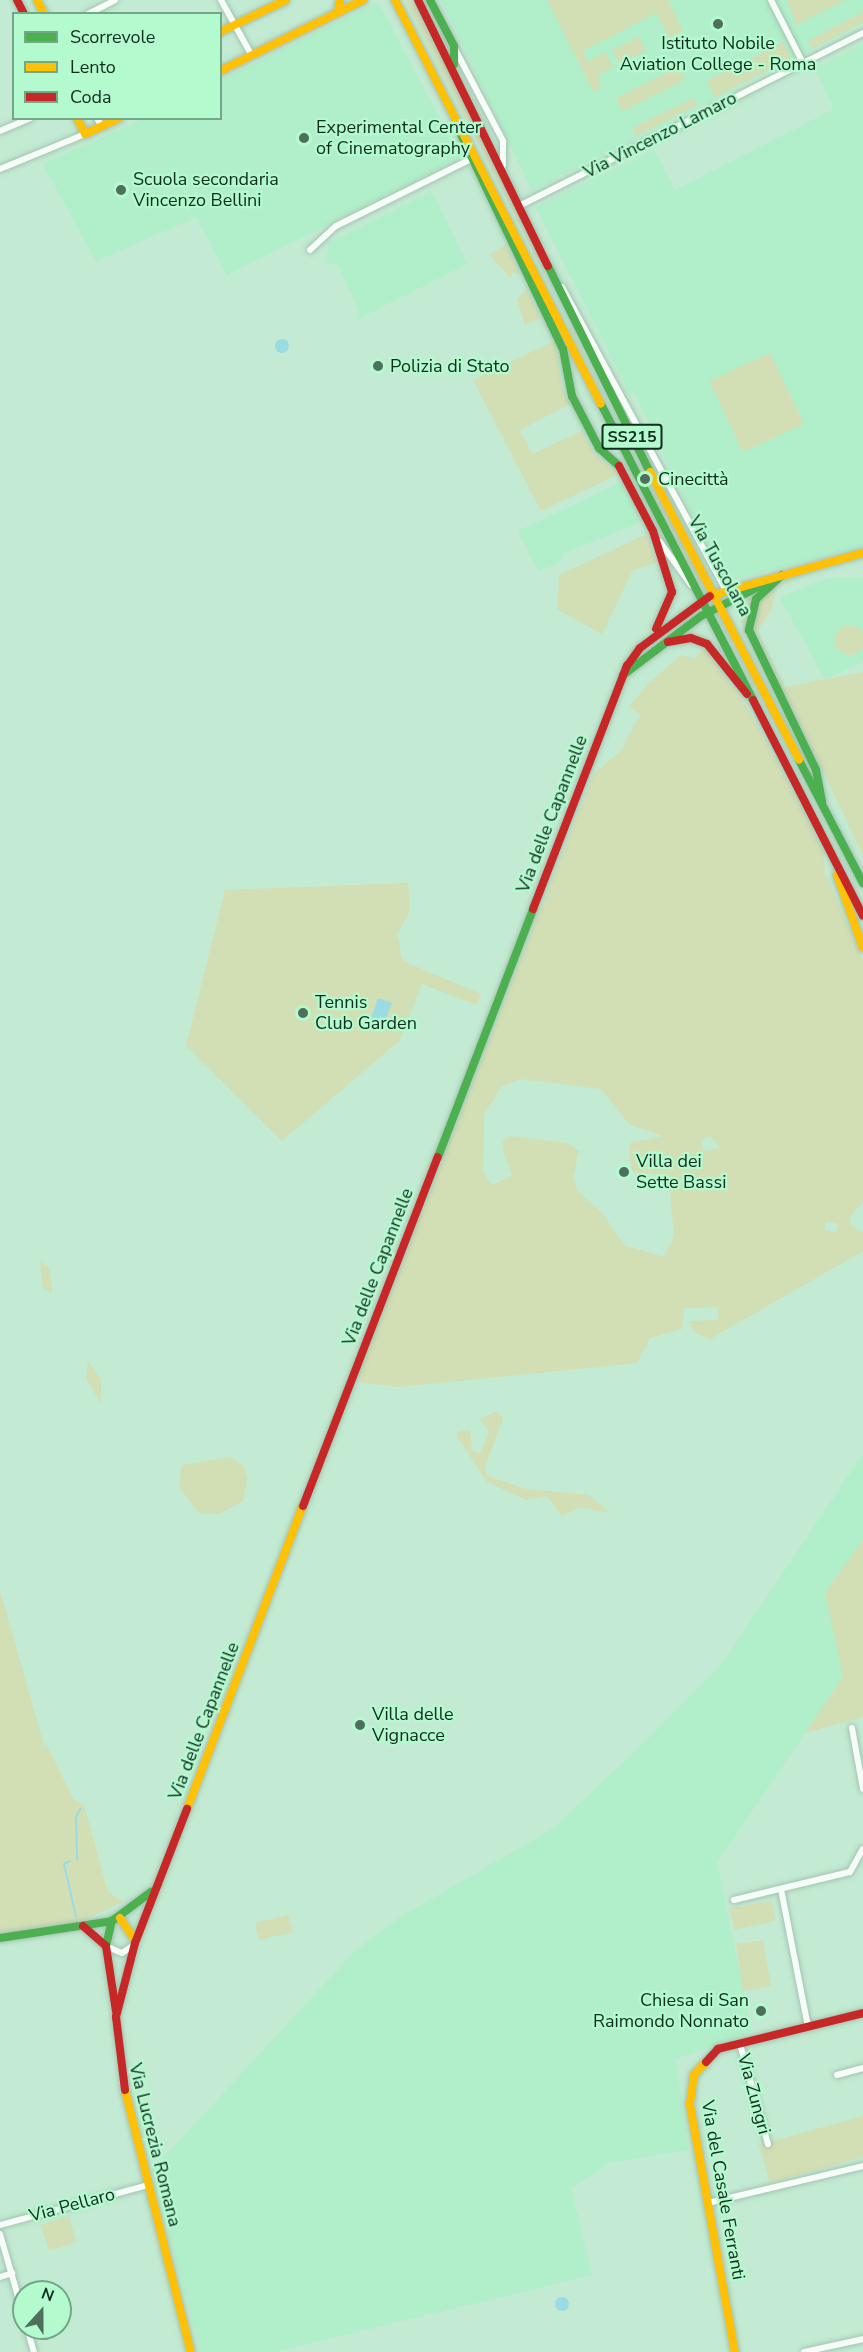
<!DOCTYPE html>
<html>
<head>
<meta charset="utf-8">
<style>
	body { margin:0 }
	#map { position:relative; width:863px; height:2352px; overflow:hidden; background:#c3ead2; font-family:"Nunito Sans",sans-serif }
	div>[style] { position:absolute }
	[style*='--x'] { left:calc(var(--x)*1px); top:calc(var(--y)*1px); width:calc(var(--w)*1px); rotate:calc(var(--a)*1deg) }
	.built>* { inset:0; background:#b1eeca }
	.green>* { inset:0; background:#d2deb4 }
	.round { border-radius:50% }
	.water>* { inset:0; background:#9adce4 }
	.stream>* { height:2px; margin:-1px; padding:0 1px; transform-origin:1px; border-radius:1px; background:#9adce4 }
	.roads { filter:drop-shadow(0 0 2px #a4c4b1) drop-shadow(0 0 2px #a4c4b1) }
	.street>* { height:6px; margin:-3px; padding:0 3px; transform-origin:3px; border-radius:3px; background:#f6fcf8 }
	.fast>* { height:8px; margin:-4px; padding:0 4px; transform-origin:4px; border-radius:4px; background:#4caf50 }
	.slow>* { height:8px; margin:-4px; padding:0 4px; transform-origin:4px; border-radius:4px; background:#ffc107 }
	.jam>* { height:8px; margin:-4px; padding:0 4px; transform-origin:4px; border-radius:4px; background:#c62828 }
	.dots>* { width:16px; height:16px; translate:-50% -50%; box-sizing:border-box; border:3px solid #b3facf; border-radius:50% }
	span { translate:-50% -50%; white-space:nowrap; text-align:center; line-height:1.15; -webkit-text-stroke:4.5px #b3facf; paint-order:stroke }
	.shield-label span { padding:2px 4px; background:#b3facf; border:2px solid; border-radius:4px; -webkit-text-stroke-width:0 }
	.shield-label { font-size:16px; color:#112d1e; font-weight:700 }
	.poi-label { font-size:18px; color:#112d1e }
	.left { translate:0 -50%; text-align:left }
	.right { translate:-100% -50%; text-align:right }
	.street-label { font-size:18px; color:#112d1e }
	.legend { position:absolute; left:12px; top:12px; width:210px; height:108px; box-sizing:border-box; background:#b3facf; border:2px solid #72a888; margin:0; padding:8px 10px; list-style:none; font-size:18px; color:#112d1e }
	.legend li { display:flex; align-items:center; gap:12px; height:30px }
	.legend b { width:30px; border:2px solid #72a888 }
	.north { position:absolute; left:12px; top:2280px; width:60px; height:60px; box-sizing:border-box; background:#b3facf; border:2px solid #72a888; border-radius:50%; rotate:21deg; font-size:16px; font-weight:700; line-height:24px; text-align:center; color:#112d1e }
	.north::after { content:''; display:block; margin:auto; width:21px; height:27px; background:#4f6f5d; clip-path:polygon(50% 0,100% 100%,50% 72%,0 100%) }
</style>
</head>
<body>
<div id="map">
	<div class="built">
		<div style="clip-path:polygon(441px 0,863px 0,863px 23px,532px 190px)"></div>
		<div style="clip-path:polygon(378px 2px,461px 158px,227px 275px,197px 217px,96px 261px,43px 164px,143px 119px,220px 118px,221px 80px)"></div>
		<div style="clip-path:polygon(863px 44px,863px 547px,723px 582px,634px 392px,630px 394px,536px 207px,654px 150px,675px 190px,834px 109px,814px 68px)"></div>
		<div style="clip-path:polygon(432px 191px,467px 264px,356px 320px,359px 312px,338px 264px,326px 263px,328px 243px)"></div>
		<div style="clip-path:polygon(622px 482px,639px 516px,637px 524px,562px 554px,561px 561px,539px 572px,518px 531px)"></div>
		<div style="clip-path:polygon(828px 578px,863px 578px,863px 662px,825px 679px,780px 598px)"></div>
		<div style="clip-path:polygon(863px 1454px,863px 1544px,843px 1677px,717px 1863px,752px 2032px,676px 2059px,688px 2150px,610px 2163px,571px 2188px,592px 2275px,275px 2352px,200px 2352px,152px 2170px,356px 1950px,399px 1918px,554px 1828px,652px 1735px,722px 1664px)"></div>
	</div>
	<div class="green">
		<div style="clip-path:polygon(405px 0,411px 0,478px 128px,558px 301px)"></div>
		<div style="clip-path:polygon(547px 0,668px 0,683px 31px,669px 37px,656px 13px,583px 51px,588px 62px,605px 52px,613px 67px,598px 75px,601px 88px,593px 91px)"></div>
		<div style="clip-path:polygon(787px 0,846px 0,796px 25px)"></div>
		<div style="clip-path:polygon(863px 12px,863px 22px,812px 49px,808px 41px)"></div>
		<div style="clip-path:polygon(639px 37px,646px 51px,619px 64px,612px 50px)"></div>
		<div style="clip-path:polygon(783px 42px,791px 58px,715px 97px,707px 81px)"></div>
		<div style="clip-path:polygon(678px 67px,685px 80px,623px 111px,616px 98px)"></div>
		<div style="clip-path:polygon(694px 98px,697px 105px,636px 136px,632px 128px)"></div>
		<div style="clip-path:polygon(506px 245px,520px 275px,512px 272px,511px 279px,489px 254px)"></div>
		<div style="clip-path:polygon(527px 290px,541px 318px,525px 325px,517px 299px)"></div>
		<div style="clip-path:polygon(570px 325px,601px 388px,603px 393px,568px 326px)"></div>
		<div style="clip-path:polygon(555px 341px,562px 388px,570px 404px,520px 430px,532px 454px,582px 431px,594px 454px,619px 474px,541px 511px,473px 380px)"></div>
		<div style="clip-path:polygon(770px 353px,804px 424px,743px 452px,709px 381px)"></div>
		<div style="clip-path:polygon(655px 495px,703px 583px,697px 586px,652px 497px)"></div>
		<div style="clip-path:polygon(647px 534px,656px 563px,633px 570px,602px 634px,557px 609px,559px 575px)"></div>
		<div style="clip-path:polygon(808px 574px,776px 588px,771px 611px,757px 631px,785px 687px,863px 672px,863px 855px,754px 628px,760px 599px,777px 585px)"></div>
		<div style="clip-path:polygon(752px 597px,746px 615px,746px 634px,735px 607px)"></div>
		<div class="round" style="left:835px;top:625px;width:30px;height:30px"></div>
		<div style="clip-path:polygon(evenodd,704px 648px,745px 703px,797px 799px,823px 850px,825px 872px,863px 961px,863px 1202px,850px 1217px,851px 1225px,863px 1233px,863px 1251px,710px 1339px,695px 1333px,689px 1321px,718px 1320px,718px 1307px,684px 1308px,682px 1329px,650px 1338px,637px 1363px,399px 1387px,363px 1383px,358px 1376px,594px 773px,620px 752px,640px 715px,629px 707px,648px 684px,681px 655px,695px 659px,704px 648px,520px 1079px,601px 1089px,630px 1125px,663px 1136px,630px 1143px,629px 1149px,632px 1172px,661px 1175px,669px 1183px,674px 1236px,664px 1257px,624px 1245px,603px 1214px,578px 1191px,573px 1178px,579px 1151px,568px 1143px,511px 1136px,503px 1141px,503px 1150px,512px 1176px,491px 1185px,483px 1171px,484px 1115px,502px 1086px,520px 1079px,704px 648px,710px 1136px,720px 1148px,703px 1151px,701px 1140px,710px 1136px,704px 648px,826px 1222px,838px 1223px,837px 1232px,824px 1230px,826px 1222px)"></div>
		<div style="clip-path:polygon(408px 883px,410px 910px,397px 935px,403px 961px,481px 994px,477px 1005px,422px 984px,400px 1040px,282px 1141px,186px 1046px,225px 890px)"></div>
		<div style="clip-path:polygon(40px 1262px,50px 1268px,52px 1294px,43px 1287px)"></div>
		<div style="clip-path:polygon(88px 1361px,101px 1379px,101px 1403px,86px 1379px)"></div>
		<div style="clip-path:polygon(496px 1411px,503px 1418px,485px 1467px,487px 1476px,526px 1489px,589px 1495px,610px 1513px,580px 1507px,562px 1516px,547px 1496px,526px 1500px,487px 1482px,457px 1436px,458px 1431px,470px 1430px,472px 1451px,480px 1453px,489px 1432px,480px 1419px)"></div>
		<div style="clip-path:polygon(231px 1457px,244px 1467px,247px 1479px,243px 1501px,219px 1514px,200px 1514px,179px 1487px,182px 1465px)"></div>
		<div style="clip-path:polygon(863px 1540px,863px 1717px,805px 1733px,843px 1677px,825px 1592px)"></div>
		<div style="clip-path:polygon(0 1590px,45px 1749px,45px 1741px,74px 1800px,84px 1805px,108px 1892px,124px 1902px,73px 1924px,0 1935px)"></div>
		<div style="clip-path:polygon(772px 1901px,776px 1921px,734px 1930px,730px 1908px)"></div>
		<div style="clip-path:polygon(289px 1915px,293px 1932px,259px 1940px,255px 1923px)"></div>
		<div style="clip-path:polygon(763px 1940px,771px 1986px,743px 1991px,736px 1944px)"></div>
		<div style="clip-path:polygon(863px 2116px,863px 2157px,770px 2183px,759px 2145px)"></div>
		<div style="clip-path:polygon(69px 2216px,76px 2242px,49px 2251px,41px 2225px)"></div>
	</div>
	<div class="water">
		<div class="round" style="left:275px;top:339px;width:14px;height:14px"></div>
		<div style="clip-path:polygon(378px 998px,392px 1003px,382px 1029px,369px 1024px)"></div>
		<div class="round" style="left:555px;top:2297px;width:14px;height:14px"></div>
	</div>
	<div class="stream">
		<div style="--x:77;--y:1859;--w:42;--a:-91.4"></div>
		<div style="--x:76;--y:1817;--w:10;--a:-61"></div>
		<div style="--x:70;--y:1861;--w:7;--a:153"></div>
		<div style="--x:64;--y:1864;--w:54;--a:77.2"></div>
	</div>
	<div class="roads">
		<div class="street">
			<div style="--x:221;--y:0;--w:64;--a:61"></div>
			<div style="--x:771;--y:0;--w:71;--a:63.1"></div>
			<div style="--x:88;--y:14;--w:30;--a:-27"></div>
			<div style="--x:455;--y:49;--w:104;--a:62.4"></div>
			<div style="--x:503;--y:141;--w:24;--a:90"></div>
			<div style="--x:97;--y:118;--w:10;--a:61"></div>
			<div style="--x:0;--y:131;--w:33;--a:-23"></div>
			<div style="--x:0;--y:169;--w:92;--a:-22.4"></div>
			<div style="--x:521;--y:205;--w:383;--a:-26.7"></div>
			<div style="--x:310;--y:250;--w:35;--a:-43"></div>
			<div style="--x:336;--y:226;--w:148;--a:-26.4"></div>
			<div style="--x:562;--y:287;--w:343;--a:61.6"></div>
			<div style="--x:660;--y:542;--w:53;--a:54.2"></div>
			<div style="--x:852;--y:1728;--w:62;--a:79.8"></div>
			<div style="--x:781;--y:1889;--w:141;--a:78.9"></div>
			<div style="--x:734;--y:1900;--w:119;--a:-13.6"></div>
			<div style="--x:850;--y:1872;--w:26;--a:-61"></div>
			<div style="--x:106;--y:1946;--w:17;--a:24"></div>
			<div style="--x:122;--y:1953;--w:14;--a:-34"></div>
			<div style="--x:740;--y:2044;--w:104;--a:74.4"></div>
			<div style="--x:837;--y:2075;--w:27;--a:-15"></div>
			<div style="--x:708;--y:2203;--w:159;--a:-13.4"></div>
			<div style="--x:0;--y:2225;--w:150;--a:-15.1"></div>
			<div style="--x:0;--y:2234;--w:86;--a:73.9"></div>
			<div style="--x:0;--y:2277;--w:13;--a:-18"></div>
			<div style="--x:27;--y:2328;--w:25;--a:74"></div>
			<div style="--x:804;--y:2352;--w:60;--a:-12.4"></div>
		</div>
		<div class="fast">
			<div style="--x:430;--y:0;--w:52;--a:62.4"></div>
			<div style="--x:454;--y:46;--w:18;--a:90"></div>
			<div style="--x:456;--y:124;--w:249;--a:64.6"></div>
			<div style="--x:563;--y:349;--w:48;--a:79.2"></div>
			<div style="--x:572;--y:396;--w:59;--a:62.6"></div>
			<div style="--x:599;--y:448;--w:27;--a:42"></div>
			<div style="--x:548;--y:266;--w:230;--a:63.7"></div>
			<div style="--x:601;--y:404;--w:333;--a:62.8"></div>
			<div style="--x:782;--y:575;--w:35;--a:137"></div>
			<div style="--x:756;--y:599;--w:32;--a:103"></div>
			<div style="--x:749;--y:630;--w:155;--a:64.4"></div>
			<div style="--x:816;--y:770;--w:32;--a:79"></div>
			<div style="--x:623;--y:675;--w:98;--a:-37.1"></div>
			<div style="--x:701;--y:616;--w:75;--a:-26.9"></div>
			<div style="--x:799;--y:760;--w:139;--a:62.5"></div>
			<div style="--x:438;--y:1157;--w:266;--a:-69"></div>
			<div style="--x:0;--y:1938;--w:113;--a:-8.6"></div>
			<div style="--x:112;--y:1921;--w:49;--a:-36.6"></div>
			<div style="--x:106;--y:1946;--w:26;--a:-77"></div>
		</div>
		<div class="slow">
			<div style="--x:37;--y:0;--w:16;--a:63"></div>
			<div style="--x:395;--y:0;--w:453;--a:63"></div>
			<div style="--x:338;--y:12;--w:12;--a:-81"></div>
			<div style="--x:220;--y:32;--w:73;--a:-25.9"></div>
			<div style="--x:220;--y:71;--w:160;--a:-26.4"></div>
			<div style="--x:77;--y:118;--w:18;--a:63"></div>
			<div style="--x:85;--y:134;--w:38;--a:-25"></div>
			<div style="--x:650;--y:472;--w:324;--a:62.6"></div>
			<div style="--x:710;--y:596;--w:159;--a:-15.7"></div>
			<div style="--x:837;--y:875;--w:77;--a:70.4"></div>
			<div style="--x:187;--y:1809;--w:324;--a:-69.1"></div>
			<div style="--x:120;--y:1918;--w:27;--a:56"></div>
			<div style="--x:706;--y:2062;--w:18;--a:133"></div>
			<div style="--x:694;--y:2075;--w:30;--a:98"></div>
			<div style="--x:690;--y:2105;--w:251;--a:79.7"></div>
			<div style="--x:125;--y:2090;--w:270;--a:75.9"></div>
		</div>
		<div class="jam">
			<div style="--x:17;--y:0;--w:16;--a:63"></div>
			<div style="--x:418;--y:0;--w:296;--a:64"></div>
			<div style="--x:619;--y:466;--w:73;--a:62.4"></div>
			<div style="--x:653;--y:531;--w:64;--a:72.7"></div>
			<div style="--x:672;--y:592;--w:40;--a:113.4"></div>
			<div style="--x:668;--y:642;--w:23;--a:-10"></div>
			<div style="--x:691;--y:638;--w:17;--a:21"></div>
			<div style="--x:707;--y:644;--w:64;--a:51.3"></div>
			<div style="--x:753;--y:700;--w:242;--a:63"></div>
			<div style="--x:533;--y:909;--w:261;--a:-68.9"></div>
			<div style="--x:627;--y:666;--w:22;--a:-54"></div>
			<div style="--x:640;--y:648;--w:87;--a:-36.6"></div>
			<div style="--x:303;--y:1506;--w:374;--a:-68.9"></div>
			<div style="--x:83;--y:1926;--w:30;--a:41"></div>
			<div style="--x:106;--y:1946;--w:66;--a:81.3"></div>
			<div style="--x:706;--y:2062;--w:18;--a:-47"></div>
			<div style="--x:718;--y:2049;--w:149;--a:-13.9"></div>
			<div style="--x:125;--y:2090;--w:74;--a:-97"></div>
			<div style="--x:116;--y:2017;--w:76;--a:-75.6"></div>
			<div style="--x:135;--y:1943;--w:144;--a:-68.8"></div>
		</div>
	</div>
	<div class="dots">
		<div style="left:718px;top:24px;background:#4f6f5d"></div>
		<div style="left:304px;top:138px;background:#4f6f5d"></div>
		<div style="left:121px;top:190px;background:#4f6f5d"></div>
		<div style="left:378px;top:366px;background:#4f6f5d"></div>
		<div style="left:645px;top:479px;background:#4f6f5d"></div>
		<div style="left:303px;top:1013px;background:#4f6f5d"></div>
		<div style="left:624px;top:1172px;background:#4f6f5d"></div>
		<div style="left:360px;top:1725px;background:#4f6f5d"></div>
		<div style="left:761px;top:2011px;background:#4f6f5d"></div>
	</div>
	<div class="shield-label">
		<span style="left:632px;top:437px">SS215</span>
	</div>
	<div class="poi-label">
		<span style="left:718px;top:54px">Istituto Nobile<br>Aviation College - Roma</span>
		<span class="left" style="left:316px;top:138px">Experimental Center<br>of Cinematography</span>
		<span class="left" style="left:133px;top:190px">Scuola secondaria<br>Vincenzo Bellini</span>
		<span class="left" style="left:390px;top:366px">Polizia di Stato</span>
		<span class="left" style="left:658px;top:479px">Cinecittà</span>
		<span class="left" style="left:315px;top:1013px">Tennis<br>Club Garden</span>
		<span class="left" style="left:636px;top:1172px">Villa dei<br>Sette Bassi</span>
		<span class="left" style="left:372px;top:1725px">Villa delle<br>Vignacce</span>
		<span class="right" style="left:749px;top:2011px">Chiesa di San<br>Raimondo Nonnato</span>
	</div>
	<div class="street-label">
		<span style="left:660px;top:135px;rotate:-27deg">Via Vincenzo Lamaro</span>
		<span style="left:720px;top:566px;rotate:61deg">Via Tuscolana</span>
		<span style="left:552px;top:814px;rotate:-69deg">Via delle Capannelle</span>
		<span style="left:378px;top:1267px;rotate:-69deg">Via delle Capannelle</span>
		<span style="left:204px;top:1721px;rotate:-69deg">Via delle Capannelle</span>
		<span style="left:754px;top:2094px;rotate:75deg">Via Zungri</span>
		<span style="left:155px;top:2145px;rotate:76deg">Via Lucrezia Romana</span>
		<span style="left:723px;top:2190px;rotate:80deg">Via del Casale Ferranti</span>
		<span style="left:72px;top:2205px;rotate:-15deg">Via Pellaro</span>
	</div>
	<ul class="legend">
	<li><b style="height:8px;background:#4caf50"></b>Scorrevole</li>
	<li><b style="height:8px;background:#ffc107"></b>Lento</li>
	<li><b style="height:8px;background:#c62828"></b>Coda</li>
	</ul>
	<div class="north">N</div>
</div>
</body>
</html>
